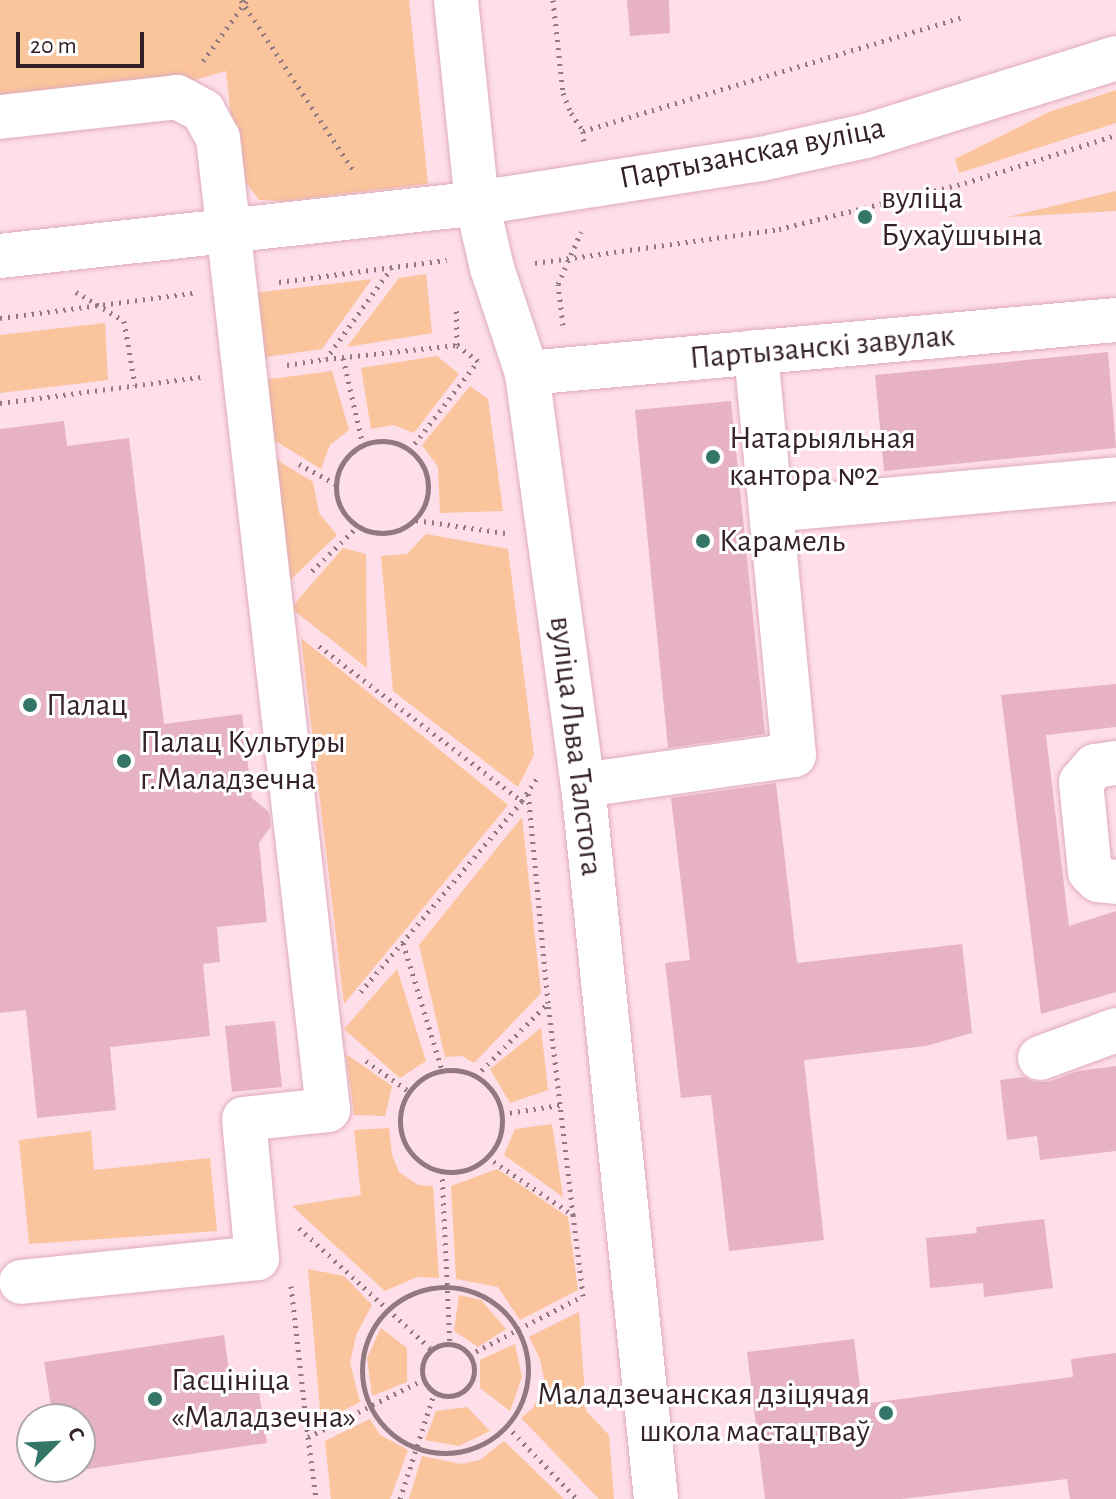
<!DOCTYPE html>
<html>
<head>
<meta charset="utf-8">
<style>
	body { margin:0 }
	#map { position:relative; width:1116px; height:1499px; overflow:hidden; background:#fedee8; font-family:"Alegreya Sans",sans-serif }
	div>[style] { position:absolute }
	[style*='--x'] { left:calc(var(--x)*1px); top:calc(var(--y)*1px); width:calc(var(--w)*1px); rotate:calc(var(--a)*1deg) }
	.green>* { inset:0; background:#fac49c }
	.building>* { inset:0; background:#e7b3c3 }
	.path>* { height:5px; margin-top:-2.5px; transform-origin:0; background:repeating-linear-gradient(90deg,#927981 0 2px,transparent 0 8px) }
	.path>.ring { margin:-2.5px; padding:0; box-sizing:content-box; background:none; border:5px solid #927981; border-radius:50% }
	.roads { filter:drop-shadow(0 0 2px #dfabbc) drop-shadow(0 0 2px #dfabbc) }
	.minor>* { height:44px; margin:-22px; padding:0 22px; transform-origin:22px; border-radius:22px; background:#fff }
	.dots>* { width:22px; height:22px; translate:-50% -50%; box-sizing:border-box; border:4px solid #fff; border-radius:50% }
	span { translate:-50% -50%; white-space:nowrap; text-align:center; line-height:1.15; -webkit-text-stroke:6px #fff; paint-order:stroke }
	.street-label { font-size:32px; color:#352228 }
	.poi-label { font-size:32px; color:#352228 }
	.left { translate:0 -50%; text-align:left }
	.right { translate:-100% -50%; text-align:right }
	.north { position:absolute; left:16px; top:1403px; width:80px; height:80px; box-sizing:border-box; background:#fff; border:2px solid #aea7a9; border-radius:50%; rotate:66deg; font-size:22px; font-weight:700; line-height:32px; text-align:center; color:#352228 }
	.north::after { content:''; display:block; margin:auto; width:28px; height:36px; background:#347769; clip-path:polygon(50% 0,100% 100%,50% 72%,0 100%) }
	.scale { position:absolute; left:16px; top:32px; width:128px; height:36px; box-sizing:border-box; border:4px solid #352228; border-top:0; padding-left:10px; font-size:24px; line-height:28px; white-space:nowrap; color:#352228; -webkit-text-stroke:6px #fff; paint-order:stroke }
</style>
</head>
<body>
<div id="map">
	<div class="green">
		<div style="clip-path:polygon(0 0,409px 0,428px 184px,284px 201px,259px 200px,237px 170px,226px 71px,0 136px)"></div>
		<div style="clip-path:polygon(1116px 90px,1116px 123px,959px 173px,955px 159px,1049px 112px)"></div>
		<div style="clip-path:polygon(1116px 191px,1116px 211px,1008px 217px)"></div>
		<div style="clip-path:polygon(426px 274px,432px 333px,347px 347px,399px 278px)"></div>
		<div style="clip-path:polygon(372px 279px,322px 349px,259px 358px,254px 293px)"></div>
		<div style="clip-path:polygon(105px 323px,108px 380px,0 393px,0 335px)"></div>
		<div style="clip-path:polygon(437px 356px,459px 374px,414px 433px,393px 425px,371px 429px,361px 368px)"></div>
		<div style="clip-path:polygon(332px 371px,349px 430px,330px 445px,321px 469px,269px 437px,263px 380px)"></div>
		<div style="clip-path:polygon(470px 386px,488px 399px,503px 511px,440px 513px,438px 467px,422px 445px)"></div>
		<div style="clip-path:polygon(269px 455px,313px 482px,319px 513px,337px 535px,286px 584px)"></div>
		<div style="clip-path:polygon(426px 534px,508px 549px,534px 755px,518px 787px,393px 691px,381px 556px,407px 554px)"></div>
		<div style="clip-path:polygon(343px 548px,366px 554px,367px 668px,291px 608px)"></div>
		<div style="clip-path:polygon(301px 638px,508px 805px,344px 1004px)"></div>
		<div style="clip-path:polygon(522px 817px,541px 993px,474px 1063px,462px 1056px,445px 1057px,419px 945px)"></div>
		<div style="clip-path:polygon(397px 969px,426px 1061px,400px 1078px,344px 1029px)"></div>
		<div style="clip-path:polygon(541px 1028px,548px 1090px,510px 1103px,490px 1069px)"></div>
		<div style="clip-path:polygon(346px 1054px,392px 1086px,385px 1116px,354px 1115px)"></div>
		<div style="clip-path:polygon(552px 1124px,563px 1197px,504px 1155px,515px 1129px)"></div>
		<div style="clip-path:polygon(389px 1128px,392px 1155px,399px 1172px,418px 1185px,433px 1186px,439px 1278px,417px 1277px,385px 1291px,292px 1206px,361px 1195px,354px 1130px)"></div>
		<div style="clip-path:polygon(91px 1131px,94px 1170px,210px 1158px,217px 1231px,29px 1244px,19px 1140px)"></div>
		<div style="clip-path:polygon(497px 1169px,568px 1217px,578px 1290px,520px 1320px,498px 1287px,456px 1279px,451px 1186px)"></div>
		<div style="clip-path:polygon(308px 1269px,344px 1276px,372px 1305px,356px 1335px,350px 1363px,360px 1402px,321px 1422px)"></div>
		<div style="clip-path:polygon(459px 1295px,481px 1300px,506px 1329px,478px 1347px,454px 1331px)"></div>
		<div style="clip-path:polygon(579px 1312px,586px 1411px,609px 1435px,614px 1499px,599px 1499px,521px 1418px,533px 1408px,545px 1384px,540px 1359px,529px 1337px)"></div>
		<div style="clip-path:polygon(381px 1328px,407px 1348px,407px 1382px,372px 1396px,367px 1358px)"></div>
		<div style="clip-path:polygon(515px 1344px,522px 1377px,510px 1411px,480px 1388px,480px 1360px)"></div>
		<div style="clip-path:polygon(467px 1407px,490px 1431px,459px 1446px,425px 1440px,436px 1411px)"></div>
		<div style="clip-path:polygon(370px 1419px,380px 1435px,408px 1450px,390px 1499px,331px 1499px,325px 1441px)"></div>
		<div style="clip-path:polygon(504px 1441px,564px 1499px,409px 1499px,422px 1456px,461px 1464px,480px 1460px)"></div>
	</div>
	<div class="building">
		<div style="clip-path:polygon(627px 0,669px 0,670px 33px,630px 36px)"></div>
		<div style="clip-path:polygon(1108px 352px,1116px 448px,884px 471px,875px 375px)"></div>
		<div style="clip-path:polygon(731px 401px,765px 734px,668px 748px,635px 410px)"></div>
		<div style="clip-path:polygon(64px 421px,67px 446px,129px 438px,164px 724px,242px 714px,252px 798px,269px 812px,271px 826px,259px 843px,267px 922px,217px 927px,220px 962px,203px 964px,210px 1036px,110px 1047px,116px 1110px,37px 1118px,26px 1010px,0 1013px,0 429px)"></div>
		<div style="clip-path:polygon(1116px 684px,1116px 727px,1046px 735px,1069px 926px,1116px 911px,1116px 992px,1041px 1014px,1001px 695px)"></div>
		<div style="clip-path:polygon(776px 783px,797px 963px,962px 944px,972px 1033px,926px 1046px,804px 1060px,824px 1240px,729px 1251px,711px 1095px,681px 1098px,665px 963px,690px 960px,671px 798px)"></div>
		<div style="clip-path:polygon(275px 1021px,282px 1087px,232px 1092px,225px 1026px)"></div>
		<div style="clip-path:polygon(1116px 1066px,1116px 1151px,1040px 1160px,1037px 1136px,1007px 1140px,1000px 1080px,1024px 1077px,1035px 1082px,1048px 1082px,1078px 1071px)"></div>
		<div style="clip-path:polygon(1044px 1219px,1053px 1288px,984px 1297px,983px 1283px,930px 1288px,926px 1238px,977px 1233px,976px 1227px)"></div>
		<div style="clip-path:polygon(224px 1335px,230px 1378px,256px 1374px,267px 1443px,61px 1473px,60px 1467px,80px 1467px,80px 1419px,53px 1419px,44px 1362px)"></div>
		<div style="clip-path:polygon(854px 1339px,862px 1404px,1073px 1377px,1071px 1359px,1116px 1353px,1116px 1499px,1070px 1499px,1067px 1479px,902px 1499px,765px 1499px,747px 1352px)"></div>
	</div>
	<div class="path">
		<div style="--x:241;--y:0;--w:207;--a:56.6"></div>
		<div style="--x:553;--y:0;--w:94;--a:83.9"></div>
		<div style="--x:563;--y:93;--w:22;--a:68"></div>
		<div style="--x:571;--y:113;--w:22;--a:56"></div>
		<div style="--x:583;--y:131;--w:13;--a:86"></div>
		<div style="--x:203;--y:61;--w:75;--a:-54.2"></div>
		<div style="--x:583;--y:131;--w:397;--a:-16.7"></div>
		<div style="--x:535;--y:263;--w:246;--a:-7.9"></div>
		<div style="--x:779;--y:229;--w:192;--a:-13.9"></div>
		<div style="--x:965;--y:183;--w:158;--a:-17.6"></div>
		<div style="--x:392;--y:267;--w:113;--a:125.7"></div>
		<div style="--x:326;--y:359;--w:132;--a:-6.1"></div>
		<div style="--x:457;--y:345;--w:39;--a:-91"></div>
		<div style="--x:279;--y:282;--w:169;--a:-7.5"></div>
		<div style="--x:76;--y:292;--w:56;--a:31.1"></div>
		<div style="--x:124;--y:321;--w:65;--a:80.2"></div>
		<div style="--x:0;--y:318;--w:195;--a:-7.4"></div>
		<div style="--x:563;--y:325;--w:41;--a:-97"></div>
		<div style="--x:558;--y:284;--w:57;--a:-66.1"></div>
		<div style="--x:343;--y:358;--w:89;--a:77.1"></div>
		<div style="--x:287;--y:365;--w:39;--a:-9"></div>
		<div style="--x:0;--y:403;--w:203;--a:-7.4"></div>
		<div class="ring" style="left:336px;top:441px;width:87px;height:87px"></div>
		<div style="--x:410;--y:450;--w:112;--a:-52.6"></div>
		<div style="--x:478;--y:361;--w:26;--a:-143"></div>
		<div style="--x:299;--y:464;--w:42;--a:28.4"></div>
		<div style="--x:416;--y:520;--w:90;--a:8.3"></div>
		<div style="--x:312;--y:571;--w:63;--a:-44.4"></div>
		<div style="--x:319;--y:646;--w:255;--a:37.4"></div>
		<div style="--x:522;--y:801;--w:251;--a:130.2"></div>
		<div style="--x:522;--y:801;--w:30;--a:-57"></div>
		<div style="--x:403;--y:943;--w:133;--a:72.9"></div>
		<div style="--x:366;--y:1061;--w:54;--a:35.2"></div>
		<div class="ring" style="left:400px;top:1070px;width:97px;height:97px"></div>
		<div style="--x:476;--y:1076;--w:103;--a:-45.4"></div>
		<div style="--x:548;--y:1003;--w:211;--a:-95.4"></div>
		<div style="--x:502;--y:1114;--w:59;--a:-8.8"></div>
		<div style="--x:487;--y:1157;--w:104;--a:34"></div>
		<div style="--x:573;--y:1215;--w:213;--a:-96.7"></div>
		<div style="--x:442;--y:1171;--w:173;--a:87.4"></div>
		<div style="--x:299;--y:1228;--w:180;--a:42.5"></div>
		<div style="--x:291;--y:1286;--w:152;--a:83.6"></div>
		<div style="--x:308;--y:1437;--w:128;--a:-26.4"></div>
		<div class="ring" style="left:362px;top:1287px;width:161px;height:161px"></div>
		<div class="ring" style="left:422px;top:1344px;width:47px;height:47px"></div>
		<div style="--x:469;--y:1355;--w:128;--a:-27.4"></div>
		<div style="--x:583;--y:1296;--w:82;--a:-97"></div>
		<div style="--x:507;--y:1426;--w:101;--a:46.2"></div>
		<div style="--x:308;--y:1437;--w:63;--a:82.6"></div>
		<div style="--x:400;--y:1499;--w:110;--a:-72.1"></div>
	</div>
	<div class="roads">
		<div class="minor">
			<div style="--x:456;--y:0;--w:204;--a:84.1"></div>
			<div style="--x:477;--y:203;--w:67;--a:77"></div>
			<div style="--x:492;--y:268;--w:111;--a:71.6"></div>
			<div style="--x:527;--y:373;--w:416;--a:82.3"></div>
			<div style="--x:583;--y:785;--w:718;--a:84.16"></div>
			<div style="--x:0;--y:117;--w:178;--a:-6.4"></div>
			<div style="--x:177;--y:97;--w:30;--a:28"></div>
			<div style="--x:203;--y:111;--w:31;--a:61"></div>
			<div style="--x:218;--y:138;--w:978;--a:83.54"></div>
			<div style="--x:328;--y:1110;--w:84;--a:173.9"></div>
			<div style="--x:244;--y:1119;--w:140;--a:84.7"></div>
			<div style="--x:257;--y:1258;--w:237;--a:174.2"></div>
			<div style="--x:0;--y:256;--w:480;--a:-6.3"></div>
			<div style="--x:477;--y:203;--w:287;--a:-8.8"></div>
			<div style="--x:761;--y:159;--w:107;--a:-12.4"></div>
			<div style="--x:866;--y:136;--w:262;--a:-17.3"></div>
			<div style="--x:527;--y:373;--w:591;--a:-5.14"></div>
			<div style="--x:772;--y:510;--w:345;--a:-5.1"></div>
			<div style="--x:1116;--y:763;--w:21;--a:172"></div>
			<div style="--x:1095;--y:766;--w:21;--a:131"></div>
			<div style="--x:1081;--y:782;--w:90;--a:84.3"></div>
			<div style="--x:1090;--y:872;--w:11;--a:45"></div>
			<div style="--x:1098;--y:880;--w:18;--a:6"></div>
			<div style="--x:583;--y:785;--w:213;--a:-8.1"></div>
			<div style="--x:794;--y:755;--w:405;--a:-95.4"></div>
			<div style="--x:1040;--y:1058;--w:81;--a:-20.2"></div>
		</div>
	</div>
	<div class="dots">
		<div style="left:865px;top:217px;background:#347769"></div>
		<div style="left:713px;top:457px;background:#347769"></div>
		<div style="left:703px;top:541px;background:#347769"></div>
		<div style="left:30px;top:705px;background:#347769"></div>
		<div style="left:124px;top:761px;background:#347769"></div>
		<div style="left:155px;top:1399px;background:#347769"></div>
		<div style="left:886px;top:1413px;background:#347769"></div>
	</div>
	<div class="street-label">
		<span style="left:752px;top:153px;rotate:-11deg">Партызанская вуліца</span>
		<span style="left:822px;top:347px;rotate:-5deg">Партызанскі завулак</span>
		<span style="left:576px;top:746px;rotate:83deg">вуліца Льва Талстога</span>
	</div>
	<div class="poi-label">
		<span class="left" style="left:881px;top:217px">вуліца<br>Бухаўшчына</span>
		<span class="left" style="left:729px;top:457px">Натарыяльная<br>кантора №2</span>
		<span class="left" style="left:719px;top:541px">Карамель</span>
		<span class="left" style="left:46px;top:705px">Палац</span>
		<span class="left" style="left:140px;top:761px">Палац Культуры<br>г.Маладзечна</span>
		<span class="left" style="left:171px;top:1399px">Гасцініца<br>«Маладзечна»</span>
		<span class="right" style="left:870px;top:1413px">Маладзечанская дзіцячая<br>школа мастацтваў</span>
	</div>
	<div class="north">С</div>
	<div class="scale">20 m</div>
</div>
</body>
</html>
